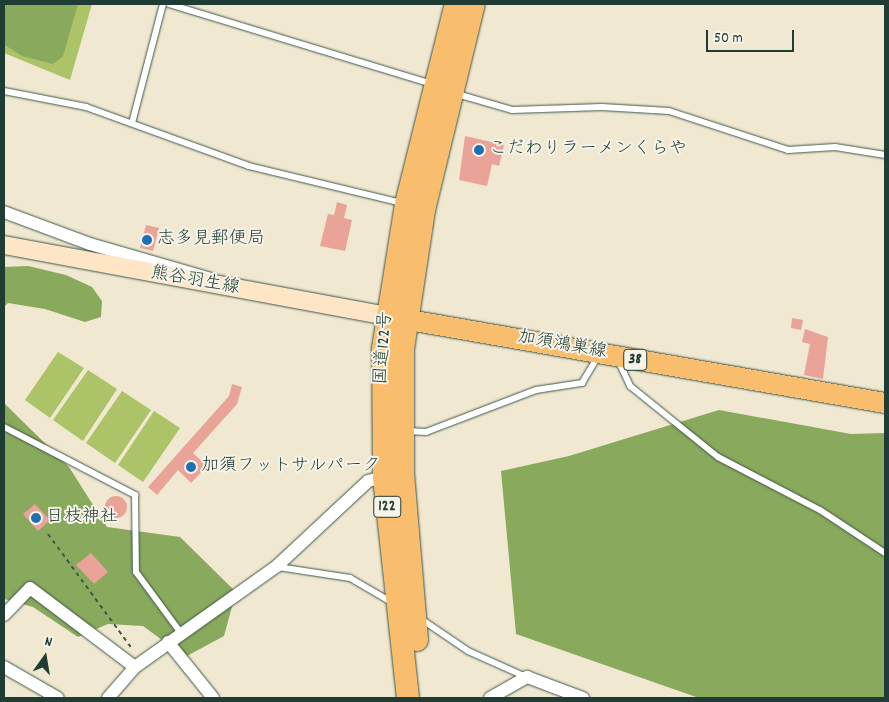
<!DOCTYPE html>
<html>
<head>
<meta charset="utf-8">
<style>
	body { margin:0 }
	#map { position:relative; width:889px; height:702px; overflow:hidden; background:#f0e8d0; font-family:Dekko,"Klee One",sans-serif }
	div>[style] { position:absolute }
	[style*='--x'] { left:calc(var(--x)*1px); top:calc(var(--y)*1px); width:calc(var(--w)*1px); rotate:calc(var(--a)*1deg) }
	.green>* { inset:0; background:#acc368 }
	.forest>* { inset:0; background:#89a95c }
	.building>* { inset:0; background:#e9a398 }
	.round { border-radius:50% }
	.path>* { height:2px; margin-top:-1px; transform-origin:0; background:repeating-linear-gradient(90deg,#3e574b 0 4px,transparent 0 8px) }
	.roads { filter:drop-shadow(0 0 1px #3e574b) drop-shadow(0 0 1px #3e574b) }
	.lane>* { height:6px; margin:-3px; padding:0 3px; transform-origin:3px; border-radius:3px; background:#fff }
	.street>* { height:12px; margin:-6px; padding:0 6px; transform-origin:6px; border-radius:6px; background:#fff }
	.secondary>* { height:18px; margin:-9px; padding:0 9px; transform-origin:9px; border-radius:9px; background:#fde5c5 }
	.primary>* { height:20px; margin:-10px; padding:0 10px; transform-origin:10px; border-radius:10px; background:#f9be6d }
	.highway>* { height:22px; margin:-11px; padding:0 11px; transform-origin:11px; border-radius:11px; background:#f9be6d }
	.dots>* { width:14px; height:14px; translate:-50% -50%; box-sizing:border-box; border:2px solid #f7f3e8; border-radius:50% }
	span { translate:-50% -50%; white-space:nowrap; text-align:center; line-height:1.15; -webkit-text-stroke:4px #f7f3e8; paint-order:stroke }
	.shield-label span { padding:1px 4px; background:#f7f3e8; border:1px solid; border-radius:4px; -webkit-text-stroke-width:0 }
	.shield-label { font-size:16px; color:#1f3d34; font-weight:700 }
	.poi-label { font-size:18px; color:#1f3d34 }
	.left { translate:0 -50%; text-align:left }
	.street-label { font-size:18px; color:#1f3d34 }
	.frame { position:absolute; inset:0; border:5px solid #1f3d34; pointer-events:none }
	.north { position:absolute; left:20px; top:632px; width:50px; height:50px; -webkit-text-stroke:4px #f7f3e8; paint-order:stroke; rotate:13deg; font-size:14px; font-weight:700; line-height:20px; text-align:center; color:#1f3d34 }
	.north::after { content:''; display:block; margin:auto; width:18px; height:22px; background:#1f3d34; clip-path:polygon(50% 0,100% 100%,50% 72%,0 100%) }
	.scale { position:absolute; left:706px; top:30px; width:88px; height:22px; box-sizing:border-box; border:2px solid #1f3d34; border-top:0; padding-left:6px; font-size:15px; line-height:18px; white-space:nowrap; color:#1f3d34; -webkit-text-stroke:4px #f7f3e8; paint-order:stroke }
</style>
</head>
<body>
<div id="map">
	<div class="green">
		<div style="clip-path:polygon(4px 4px,92px 4px,70px 80px,4px 53px)"></div>
		<div style="clip-path:polygon(58px 352px,84px 368px,50px 418px,25px 400px)"></div>
		<div style="clip-path:polygon(88px 370px,117px 389px,83px 441px,53px 420px)"></div>
		<div style="clip-path:polygon(122px 391px,151px 410px,115px 463px,86px 443px)"></div>
		<div style="clip-path:polygon(154px 411px,180px 428px,143px 482px,118px 465px)"></div>
	</div>
	<div class="forest">
		<div style="clip-path:polygon(4px 4px,78px 4px,63px 56px,53px 64px,22px 56px,5px 45px)"></div>
		<div style="clip-path:polygon(28px 266px,66px 275px,92px 287px,102px 301px,101px 317px,85px 322px,45px 309px,8px 303px,4px 307px,4px 267px)"></div>
		<div style="clip-path:polygon(4px 403px,69px 467px,107px 527px,180px 537px,236px 592px,224px 636px,185px 657px,143px 626px,108px 624px,78px 637px,33px 607px,4px 599px)"></div>
		<div style="clip-path:polygon(719px 410px,851px 434px,885px 433px,885px 698px,699px 698px,516px 634px,501px 471px,569px 456px)"></div>
	</div>
	<div class="building">
		<div style="clip-path:polygon(465px 136px,504px 145px,499px 166px,492px 164px,487px 186px,459px 180px)"></div>
		<div style="clip-path:polygon(337px 202px,347px 205px,344px 218px,352px 220px,345px 251px,320px 246px,328px 214px,334px 215px)"></div>
		<div style="clip-path:polygon(146px 225px,159px 228px,153px 251px,140px 248px)"></div>
		<div style="clip-path:polygon(792px 318px,803px 320px,801px 330px,791px 328px)"></div>
		<div style="clip-path:polygon(805px 329px,828px 337px,823px 379px,804px 375px,810px 344px,802px 342px)"></div>
		<div style="clip-path:polygon(232px 384px,242px 387px,237px 404px,193px 453px,207px 466px,191px 483px,178px 470px,157px 495px,148px 487px,229px 396px)"></div>
		<div class="round" style="left:105px;top:496px;width:22px;height:22px"></div>
		<div style="clip-path:polygon(35px 504px,50px 520px,38px 531px,23px 514px)"></div>
		<div style="clip-path:polygon(91px 553px,108px 572px,94px 584px,76px 565px)"></div>
	</div>
	<div class="path">
		<div style="--x:48;--y:534;--w:144;--a:53.8"></div>
	</div>
	<div class="roads">
		<div class="lane">
			<div style="--x:169;--y:4;--w:275;--a:16.9"></div>
			<div style="--x:4;--y:91;--w:84;--a:11"></div>
			<div style="--x:86;--y:107;--w:173;--a:19.9"></div>
			<div style="--x:249;--y:166;--w:157;--a:13.6"></div>
			<div style="--x:457;--y:94;--w:57;--a:16.2"></div>
			<div style="--x:512;--y:110;--w:90;--a:-1.9"></div>
			<div style="--x:602;--y:107;--w:67;--a:3.4"></div>
			<div style="--x:669;--y:111;--w:125;--a:18.1"></div>
			<div style="--x:788;--y:150;--w:47;--a:-3.7"></div>
			<div style="--x:835;--y:147;--w:51;--a:9.1"></div>
			<div style="--x:132;--y:123;--w:123;--a:-75.4"></div>
			<div style="--x:618;--y:360;--w:29;--a:65"></div>
			<div style="--x:630;--y:386;--w:113;--a:38.9"></div>
			<div style="--x:718;--y:457;--w:115;--a:27.5"></div>
			<div style="--x:820;--y:510;--w:78;--a:33.5"></div>
			<div style="--x:4;--y:427;--w:148;--a:27.4"></div>
			<div style="--x:135;--y:495;--w:77;--a:89.3"></div>
			<div style="--x:136;--y:572;--w:76;--a:53.6"></div>
			<div style="--x:408;--y:431;--w:18;--a:3"></div>
			<div style="--x:426;--y:432;--w:118;--a:-20.9"></div>
			<div style="--x:536;--y:390;--w:47;--a:-8.7"></div>
			<div style="--x:582;--y:383;--w:33;--a:-59"></div>
			<div style="--x:278;--y:567;--w:73;--a:8.7"></div>
			<div style="--x:350;--y:578;--w:50;--a:30.2"></div>
			<div style="--x:421;--y:619;--w:57;--a:34.2"></div>
			<div style="--x:468;--y:651;--w:64;--a:24.1"></div>
		</div>
		<div class="street">
			<div style="--x:4;--y:212;--w:92;--a:20.4"></div>
			<div style="--x:90;--y:244;--w:126;--a:16.1"></div>
			<div style="--x:4;--y:615;--w:37;--a:-46"></div>
			<div style="--x:30;--y:588;--w:131;--a:37"></div>
			<div style="--x:168;--y:642;--w:72;--a:51.2"></div>
			<div style="--x:4;--y:667;--w:62;--a:29.9"></div>
			<div style="--x:108;--y:698;--w:41;--a:-48.9"></div>
			<div style="--x:135;--y:667;--w:174;--a:-35.4"></div>
			<div style="--x:277;--y:566;--w:125;--a:-43"></div>
			<div style="--x:368;--y:481;--w:16;--a:-14"></div>
			<div style="--x:490;--y:698;--w:43;--a:-29.6"></div>
			<div style="--x:527;--y:677;--w:60;--a:20.6"></div>
		</div>
		<div class="secondary">
			<div style="--x:4;--y:245;--w:389;--a:10.5"></div>
		</div>
		<div class="primary">
			<div style="--x:392;--y:317;--w:500;--a:9.9"></div>
		</div>
		<div class="highway">
			<div style="--x:417;--y:640;--w:166;--a:-94.8"></div>
			<div style="--x:403;--y:475;--w:126;--a:-90"></div>
			<div style="--x:403;--y:349;--w:141;--a:-81.4"></div>
			<div style="--x:424;--y:210;--w:212;--a:-76.4"></div>
			<div style="--x:408;--y:698;--w:222;--a:-96.2"></div>
			<div style="--x:384;--y:477;--w:129;--a:-90.4"></div>
			<div style="--x:383;--y:348;--w:146;--a:-80.9"></div>
			<div style="--x:406;--y:204;--w:206;--a:-76"></div>
		</div>
	</div>
	<div class="dots">
		<div style="left:479px;top:150px;background:#1f6fb2"></div>
		<div style="left:147px;top:240px;background:#1f6fb2"></div>
		<div style="left:191px;top:467px;background:#1f6fb2"></div>
		<div style="left:36px;top:518px;background:#1f6fb2"></div>
	</div>
	<div class="shield-label">
		<span style="left:635px;top:360px">38</span>
		<span style="left:387px;top:507px">122</span>
	</div>
	<div class="poi-label">
		<span class="left" style="left:489px;top:150px">こだわりラーメンくらや</span>
		<span class="left" style="left:157px;top:240px">志多見郵便局</span>
		<span class="left" style="left:201px;top:467px">加須フットサルパーク</span>
		<span class="left" style="left:46px;top:518px">日枝神社</span>
	</div>
	<div class="street-label">
		<span style="left:195px;top:282px;rotate:10deg">熊谷羽生線</span>
		<span style="left:562px;top:346px;rotate:10deg">加須鴻巣線</span>
		<span style="left:385px;top:348px;rotate:-86deg">国道122号</span>
	</div>
	<div class="frame"></div>
	<div class="north">N</div>
	<div class="scale">50 m</div>
</div>
</body>
</html>
